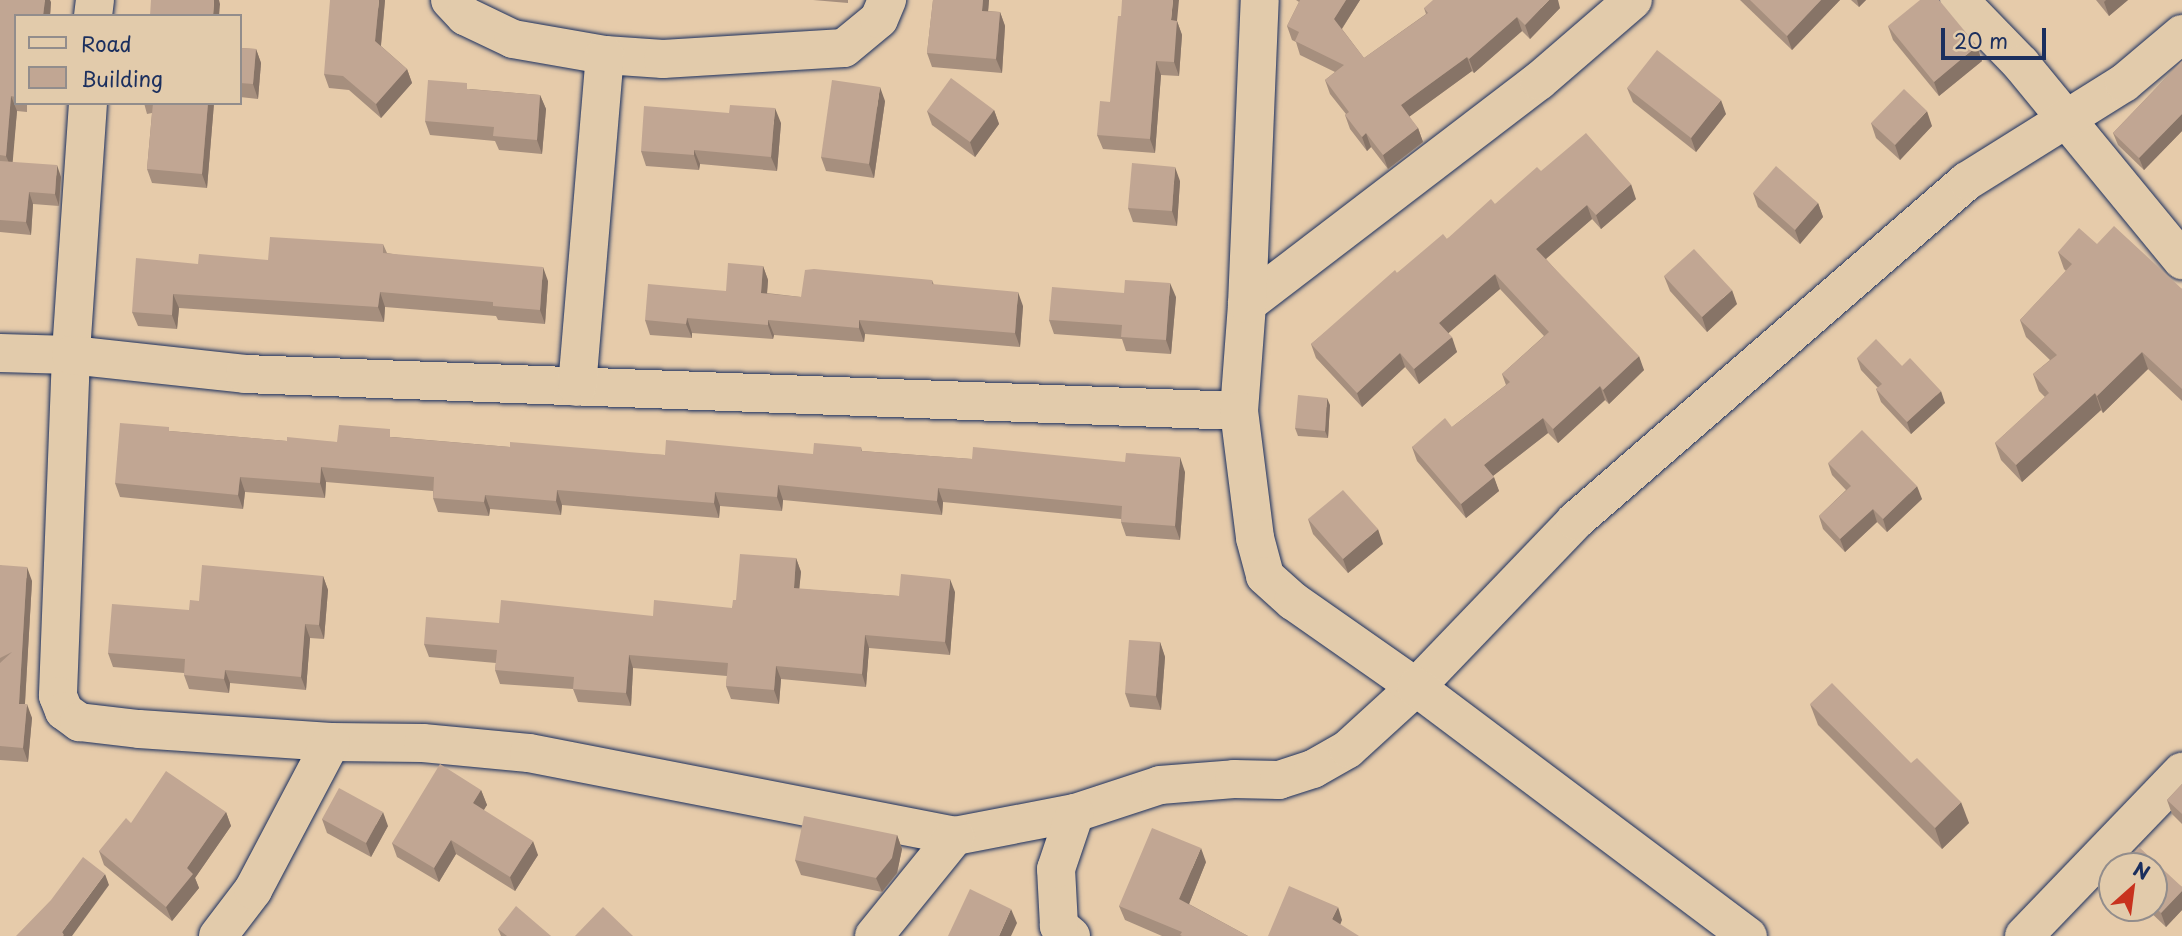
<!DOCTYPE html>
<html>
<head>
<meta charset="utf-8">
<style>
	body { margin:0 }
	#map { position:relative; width:2182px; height:936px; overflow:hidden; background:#e6cbaa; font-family:"Playpen Sans",sans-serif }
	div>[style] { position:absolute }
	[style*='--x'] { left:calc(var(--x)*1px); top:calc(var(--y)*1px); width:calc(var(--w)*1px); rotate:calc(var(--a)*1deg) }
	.roads { filter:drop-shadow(0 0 2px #1b2f5e) drop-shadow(0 0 2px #1b2f5e) }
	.street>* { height:38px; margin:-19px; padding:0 19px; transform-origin:19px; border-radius:19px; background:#e2cbab }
	.wall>* { inset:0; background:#a68f7e }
	.shaded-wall>* { inset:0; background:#877467 }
	.building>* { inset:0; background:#c1a693 }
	span { translate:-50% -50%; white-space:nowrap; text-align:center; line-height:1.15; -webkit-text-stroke:5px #e2cbab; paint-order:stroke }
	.legend { position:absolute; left:14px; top:14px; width:228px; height:91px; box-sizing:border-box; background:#e2cbab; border:2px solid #928d8c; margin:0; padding:9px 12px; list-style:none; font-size:21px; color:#1b2f5e }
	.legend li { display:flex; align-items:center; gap:14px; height:35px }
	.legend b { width:35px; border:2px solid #928d8c }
	.north { position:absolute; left:2098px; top:852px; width:70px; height:70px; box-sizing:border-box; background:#e2cbab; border:2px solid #928d8c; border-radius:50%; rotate:28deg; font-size:19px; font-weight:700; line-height:28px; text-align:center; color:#1b2f5e }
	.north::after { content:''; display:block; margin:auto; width:24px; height:32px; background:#c8321e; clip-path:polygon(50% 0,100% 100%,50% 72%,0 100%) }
	.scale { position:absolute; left:1941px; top:28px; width:105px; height:32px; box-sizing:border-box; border:4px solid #1b2f5e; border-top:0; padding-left:9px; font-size:21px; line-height:24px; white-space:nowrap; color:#1b2f5e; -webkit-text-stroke:5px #e2cbab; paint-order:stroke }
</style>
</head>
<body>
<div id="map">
	<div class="roads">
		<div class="street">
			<div style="--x:450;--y:0;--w:22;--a:47"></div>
			<div style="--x:465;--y:16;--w:53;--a:25.6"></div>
			<div style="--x:513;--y:39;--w:93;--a:9.9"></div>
			<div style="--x:605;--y:55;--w:58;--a:3.9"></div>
			<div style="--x:663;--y:59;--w:181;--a:-3.5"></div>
			<div style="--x:844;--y:48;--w:45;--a:-39.6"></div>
			<div style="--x:879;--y:19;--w:21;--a:-67"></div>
			<div style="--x:1959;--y:0;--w:89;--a:45.9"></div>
			<div style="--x:2021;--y:64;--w:254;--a:50.6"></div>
			<div style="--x:93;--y:16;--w:16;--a:-83"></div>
			<div style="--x:88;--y:103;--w:253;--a:93.9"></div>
			<div style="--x:71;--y:355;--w:341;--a:92.2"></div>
			<div style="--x:58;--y:696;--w:16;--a:68"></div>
			<div style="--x:64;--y:711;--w:19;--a:36"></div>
			<div style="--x:79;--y:722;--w:60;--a:6.7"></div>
			<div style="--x:139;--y:729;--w:192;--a:3.9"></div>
			<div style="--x:331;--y:742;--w:92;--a:0.6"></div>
			<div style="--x:423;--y:743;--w:106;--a:5.4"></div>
			<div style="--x:529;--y:753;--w:434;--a:11"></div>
			<div style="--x:955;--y:836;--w:122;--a:-10.9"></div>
			<div style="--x:1075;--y:813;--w:89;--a:-18.2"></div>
			<div style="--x:1160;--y:785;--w:74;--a:-4.6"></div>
			<div style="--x:1234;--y:779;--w:45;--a:1.3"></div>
			<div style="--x:1279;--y:780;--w:36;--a:-18"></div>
			<div style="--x:1313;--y:769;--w:40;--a:-29.7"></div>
			<div style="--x:1348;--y:749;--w:92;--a:-42.4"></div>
			<div style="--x:1416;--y:687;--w:230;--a:-46.2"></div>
			<div style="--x:1575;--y:521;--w:519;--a:-40.94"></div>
			<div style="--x:1967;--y:181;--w:185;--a:-32"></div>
			<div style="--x:2124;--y:83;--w:76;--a:-40.2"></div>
			<div style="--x:1247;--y:304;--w:367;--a:-37.4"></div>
			<div style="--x:1539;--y:81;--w:124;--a:-40.8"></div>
			<div style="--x:0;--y:353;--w:71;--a:1.6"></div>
			<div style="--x:71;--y:355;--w:175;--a:6.2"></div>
			<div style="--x:245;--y:374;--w:995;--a:2.13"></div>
			<div style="--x:1239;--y:411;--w:107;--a:-85.7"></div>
			<div style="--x:1247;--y:304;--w:304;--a:-87.6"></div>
			<div style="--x:577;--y:387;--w:333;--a:-85.2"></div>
			<div style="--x:1239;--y:411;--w:128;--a:82.8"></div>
			<div style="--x:1255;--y:538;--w:39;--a:75"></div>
			<div style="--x:1265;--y:576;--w:38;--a:42"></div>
			<div style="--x:1293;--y:601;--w:150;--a:35"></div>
			<div style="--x:1416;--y:687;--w:415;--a:36.9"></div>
			<div style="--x:218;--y:936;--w:58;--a:-52.7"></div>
			<div style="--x:253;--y:890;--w:167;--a:-62.2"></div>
			<div style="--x:874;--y:936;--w:129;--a:-51"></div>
			<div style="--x:1071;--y:936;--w:16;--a:-140"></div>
			<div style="--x:1059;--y:926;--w:57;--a:-93"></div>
			<div style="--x:1056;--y:869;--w:59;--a:-71.3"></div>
			<div style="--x:2024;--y:936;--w:228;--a:-46.1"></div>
		</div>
	</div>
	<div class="wall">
		<div style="clip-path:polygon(0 0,51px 2px,50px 16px,16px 16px,16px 103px,27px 103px,27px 112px,17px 111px,12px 162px,61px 177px,59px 206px,33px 204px,31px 235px,0 232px)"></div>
		<div style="clip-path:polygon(385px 0,381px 46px,407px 69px,412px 83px,381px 118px,349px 90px,329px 88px,324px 74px)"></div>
		<div style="clip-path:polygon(813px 0,848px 0,848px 3px)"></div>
		<div style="clip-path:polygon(933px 0,989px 0,988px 11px,1000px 12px,1005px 26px,1002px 73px,932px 67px,927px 53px)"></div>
		<div style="clip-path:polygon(1296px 0,1360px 0,1342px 29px,1364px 58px,1426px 14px,1424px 8px,1560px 8px,1530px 39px,1522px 31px,1474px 73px,1472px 71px,1409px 117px,1418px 128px,1423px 142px,1388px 169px,1371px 147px,1367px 151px,1350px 129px,1345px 115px,1346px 114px,1330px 94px,1325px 80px,1335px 72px,1300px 55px,1296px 42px,1292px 40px,1287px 26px,1299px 2px)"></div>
		<div style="clip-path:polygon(1740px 0,1840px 0,1792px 50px)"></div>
		<div style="clip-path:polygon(1851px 0,1866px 0,1859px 7px)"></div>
		<div style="clip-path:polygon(2096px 0,2128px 0,2109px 16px)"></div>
		<div style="clip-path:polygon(1177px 21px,1182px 35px,1179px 76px,1161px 75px,1155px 153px,1103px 149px,1097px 135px,1110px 102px)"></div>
		<div style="clip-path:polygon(1888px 26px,1982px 61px,1939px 96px,1893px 40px)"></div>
		<div style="clip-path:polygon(240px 48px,256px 49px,261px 63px,258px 99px,240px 97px)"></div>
		<div style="clip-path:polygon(2182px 61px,2182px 131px,2144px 170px,2118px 145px,2113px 133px)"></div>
		<div style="clip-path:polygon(1627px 88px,1726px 114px,1696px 152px,1633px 102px)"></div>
		<div style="clip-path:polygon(470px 89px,540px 95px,546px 109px,542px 154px,499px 150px,495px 141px,430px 135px,425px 121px)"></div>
		<div style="clip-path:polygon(885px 101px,874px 178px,826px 171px,821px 157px)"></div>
		<div style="clip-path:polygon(144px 103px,214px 103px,207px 188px,152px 183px,147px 169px,152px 113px,147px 114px)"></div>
		<div style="clip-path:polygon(994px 110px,999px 124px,975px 157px,932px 125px,927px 111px)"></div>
		<div style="clip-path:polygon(781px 123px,777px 171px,700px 164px,699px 170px,646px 166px,641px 151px)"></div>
		<div style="clip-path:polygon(1871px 123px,1932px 126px,1900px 160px,1876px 138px)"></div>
		<div style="clip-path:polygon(1541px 171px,1636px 199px,1601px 229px,1592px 219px,1546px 259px,1644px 370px,1609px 404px,1605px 400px,1558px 443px,1548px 433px,1493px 476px,1499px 491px,1466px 518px,1417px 461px,1412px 447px,1452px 427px,1506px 385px,1502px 374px,1544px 336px,1500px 289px,1448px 333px,1457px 352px,1419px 384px,1405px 367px,1362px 407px,1316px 358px,1311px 344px,1397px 273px,1447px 239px)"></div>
		<div style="clip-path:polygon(1180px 181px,1177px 226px,1133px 222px,1128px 208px)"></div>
		<div style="clip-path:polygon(1753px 193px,1818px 203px,1823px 217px,1800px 244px,1758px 207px)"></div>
		<div style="clip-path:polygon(383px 244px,387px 253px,548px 281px,545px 324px,498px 320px,496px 316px,385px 307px,384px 322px,179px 308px,177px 329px,138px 326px,132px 312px,198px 264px,268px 260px)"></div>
		<div style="clip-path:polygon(2097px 244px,2182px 289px,2182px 401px,2148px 369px,2103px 413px,2101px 410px,2022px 482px,2001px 460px,1995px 443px,2045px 397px,2039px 391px,2033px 374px,2050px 360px,2026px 337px,2020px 320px,2066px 271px,2064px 269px,2058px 252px)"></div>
		<div style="clip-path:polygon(763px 266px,768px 280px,767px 293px,801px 297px,932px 280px,934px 285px,1023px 306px,1020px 347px,865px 334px,864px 342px,774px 335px,773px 339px,692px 333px,692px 338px,650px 335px,645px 320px,726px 291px)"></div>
		<div style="clip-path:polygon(1664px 276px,1737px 304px,1707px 332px,1670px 291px)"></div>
		<div style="clip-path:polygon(1176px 297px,1171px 354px,1126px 351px,1122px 339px,1054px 334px,1049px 320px)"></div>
		<div style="clip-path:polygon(1857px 358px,1902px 366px,1945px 403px,1911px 434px,1881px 402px,1876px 389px,1878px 388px,1861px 370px)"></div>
		<div style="clip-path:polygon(1330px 405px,1328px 438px,1298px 436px,1295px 428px)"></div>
		<div style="clip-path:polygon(170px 431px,287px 441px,337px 442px,393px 437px,510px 447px,665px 455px,813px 454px,861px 447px,862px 451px,972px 459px,1185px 472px,1180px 540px,1126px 536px,1121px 522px,1121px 519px,943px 502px,942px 515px,783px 500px,782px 511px,720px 506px,719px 518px,562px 505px,561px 515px,490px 509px,489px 516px,438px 512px,433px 498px,433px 491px,326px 482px,325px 498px,245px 492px,243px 509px,120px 497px,115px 483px)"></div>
		<div style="clip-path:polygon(1828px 463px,1922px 499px,1887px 532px,1877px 522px,1845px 552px,1823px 529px,1819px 516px,1846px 490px,1832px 475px)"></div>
		<div style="clip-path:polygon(1308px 519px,1383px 544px,1348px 573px,1313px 534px)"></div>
		<div style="clip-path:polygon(796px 558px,801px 572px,799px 589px,899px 596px,955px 592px,950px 655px,869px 648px,866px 687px,781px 679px,779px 704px,731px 699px,726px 686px,727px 676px,633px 668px,631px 706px,578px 702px,573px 689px,500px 684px,495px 670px,496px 663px,429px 657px,424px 644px,499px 623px,653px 616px,732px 608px,736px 600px)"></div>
		<div style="clip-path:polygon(0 565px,32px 581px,25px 704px,32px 718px,28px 762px,0 760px)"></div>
		<div style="clip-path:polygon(323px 576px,328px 590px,324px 639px,310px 638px,306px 690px,230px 683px,229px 693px,189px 689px,184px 675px,184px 673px,113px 667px,108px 653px,189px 610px,199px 601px)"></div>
		<div style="clip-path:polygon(1160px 642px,1165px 657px,1161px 710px,1130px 707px,1125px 693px)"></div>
		<div style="clip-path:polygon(1810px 704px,1969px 823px,1942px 849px,1818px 725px)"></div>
		<div style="clip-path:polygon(2182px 784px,2182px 824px,2172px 814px,2167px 800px)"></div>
		<div style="clip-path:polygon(481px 790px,487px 805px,483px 810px,538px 855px,515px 891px,456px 854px,439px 882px,397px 857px,392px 843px)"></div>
		<div style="clip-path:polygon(226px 812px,231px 826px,195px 878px,199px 888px,172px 921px,104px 865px,99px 851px)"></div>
		<div style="clip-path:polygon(322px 819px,388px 826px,371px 857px,327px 833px)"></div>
		<div style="clip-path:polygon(897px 835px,902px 849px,897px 873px,882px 892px,801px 875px,795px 860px)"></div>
		<div style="clip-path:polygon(1206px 862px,1189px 904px,1248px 936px,1162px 936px,1125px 920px,1119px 906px)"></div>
		<div style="clip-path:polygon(2154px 866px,2182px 887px,2182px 910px,2166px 927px,2146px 908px,2154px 908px)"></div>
		<div style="clip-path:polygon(498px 929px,551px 936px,501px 936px)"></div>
	</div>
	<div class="shaded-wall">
		<div style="clip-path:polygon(45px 0,50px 0,51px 2px,50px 16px,43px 16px)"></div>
		<div style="clip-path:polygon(214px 0,219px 0,220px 4px,219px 16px,213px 16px)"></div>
		<div style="clip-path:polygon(379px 0,385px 0,380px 55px,375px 41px)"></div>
		<div style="clip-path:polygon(983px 0,989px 0,987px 25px,982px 11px)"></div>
		<div style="clip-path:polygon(1173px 0,1179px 0,1177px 21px,1182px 35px,1179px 76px,1174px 62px,1171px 20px)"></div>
		<div style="clip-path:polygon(1346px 0,1360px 0,1339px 33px,1334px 19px)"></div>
		<div style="clip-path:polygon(1549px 0,1558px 0,1560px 8px,1530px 39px,1525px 25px)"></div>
		<div style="clip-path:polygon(1821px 0,1840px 0,1792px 50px,1787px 36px)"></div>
		<div style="clip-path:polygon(1857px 0,1866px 0,1859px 7px)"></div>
		<div style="clip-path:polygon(2106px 0,2128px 0,2109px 16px,2104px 2px)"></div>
		<div style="clip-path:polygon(1000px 12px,1005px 26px,1002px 73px,996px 59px)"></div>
		<div style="clip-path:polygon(1517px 17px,1522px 31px,1474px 73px,1469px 59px)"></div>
		<div style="clip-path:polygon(1977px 46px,1982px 61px,1939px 96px,1934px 82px)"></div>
		<div style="clip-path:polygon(256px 49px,261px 63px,258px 99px,253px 84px)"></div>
		<div style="clip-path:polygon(1467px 57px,1472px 71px,1406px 119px,1401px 105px)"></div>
		<div style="clip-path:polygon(1156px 61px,1161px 75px,1155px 153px,1150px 139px)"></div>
		<div style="clip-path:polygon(407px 69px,412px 83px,381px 118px,376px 104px)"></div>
		<div style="clip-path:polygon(880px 87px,885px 101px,874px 178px,869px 164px)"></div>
		<div style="clip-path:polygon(540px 95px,546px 109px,542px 154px,537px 140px)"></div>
		<div style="clip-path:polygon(11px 96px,17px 111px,12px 170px,6px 156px)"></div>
		<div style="clip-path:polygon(1721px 100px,1726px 114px,1696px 152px,1691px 138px)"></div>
		<div style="clip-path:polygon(208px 103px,214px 103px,207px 188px,202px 174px)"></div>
		<div style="clip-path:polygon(775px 108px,781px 123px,777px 171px,771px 157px)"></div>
		<div style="clip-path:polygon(994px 110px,999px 124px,975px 157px,970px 142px)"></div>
		<div style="clip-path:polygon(1927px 111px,1932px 126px,1900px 160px,1895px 145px)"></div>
		<div style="clip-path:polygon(2182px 114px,2182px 131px,2144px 170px,2139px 158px)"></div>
		<div style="clip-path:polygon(1418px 128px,1423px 142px,1388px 169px,1383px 155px)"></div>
		<div style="clip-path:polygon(1366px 133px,1371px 147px,1367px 151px,1362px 137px)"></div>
		<div style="clip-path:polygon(694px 150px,700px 164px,699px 170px,694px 155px)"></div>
		<div style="clip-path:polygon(57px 165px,61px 177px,59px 206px,55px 194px)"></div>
		<div style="clip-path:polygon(1175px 167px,1180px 181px,1177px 226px,1172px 211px)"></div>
		<div style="clip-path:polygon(1631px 184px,1636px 199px,1601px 229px,1596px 215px)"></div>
		<div style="clip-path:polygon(29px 192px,33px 204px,31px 235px,26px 222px)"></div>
		<div style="clip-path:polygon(1818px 203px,1823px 217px,1800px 244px,1795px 230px)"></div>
		<div style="clip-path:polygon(1587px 205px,1592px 219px,1541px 263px,1536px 249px)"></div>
		<div style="clip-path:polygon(763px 266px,768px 280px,766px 307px,761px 293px)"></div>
		<div style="clip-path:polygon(543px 267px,548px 281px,545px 324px,540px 310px)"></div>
		<div style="clip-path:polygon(1495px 274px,1500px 289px,1444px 337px,1439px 323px)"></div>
		<div style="clip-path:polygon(1170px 283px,1176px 297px,1171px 354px,1166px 340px)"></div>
		<div style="clip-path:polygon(1732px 290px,1737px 304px,1707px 332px,1702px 317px)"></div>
		<div style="clip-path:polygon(380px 292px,385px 307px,384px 322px,378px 307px)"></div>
		<div style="clip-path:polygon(1018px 292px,1023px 306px,1020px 347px,1015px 333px)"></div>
		<div style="clip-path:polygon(173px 294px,179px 308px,177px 329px,172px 315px)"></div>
		<div style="clip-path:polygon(687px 318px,692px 333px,692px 338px,686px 324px)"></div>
		<div style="clip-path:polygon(768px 320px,774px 335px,773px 339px,768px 325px)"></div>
		<div style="clip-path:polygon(859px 320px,865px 334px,864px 342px,859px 328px)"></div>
		<div style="clip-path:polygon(1452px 337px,1457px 352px,1419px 384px,1414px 369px)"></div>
		<div style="clip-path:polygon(2142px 352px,2148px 369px,2103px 413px,2097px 396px)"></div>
		<div style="clip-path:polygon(1400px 353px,1405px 367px,1362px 407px,1357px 393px)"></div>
		<div style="clip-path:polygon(1639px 356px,1644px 370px,1609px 404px,1603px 390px)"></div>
		<div style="clip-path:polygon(1600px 386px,1605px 400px,1558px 443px,1553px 429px)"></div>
		<div style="clip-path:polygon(1941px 391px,1945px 403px,1911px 434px,1907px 422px)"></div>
		<div style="clip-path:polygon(2095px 393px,2101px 410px,2022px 482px,2016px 465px)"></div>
		<div style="clip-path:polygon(1327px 398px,1330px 405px,1328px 438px,1325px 431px)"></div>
		<div style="clip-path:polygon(1543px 418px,1548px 433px,1489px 479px,1484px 465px)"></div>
		<div style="clip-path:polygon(1180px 457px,1185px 472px,1180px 540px,1175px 526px)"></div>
		<div style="clip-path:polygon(321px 467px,326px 482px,325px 498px,320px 483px)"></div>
		<div style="clip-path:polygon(240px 477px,245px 492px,243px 509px,238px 495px)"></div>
		<div style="clip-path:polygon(1494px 477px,1499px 491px,1466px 518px,1461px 504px)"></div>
		<div style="clip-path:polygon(778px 485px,783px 500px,782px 511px,777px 497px)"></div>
		<div style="clip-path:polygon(1917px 486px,1922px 499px,1887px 532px,1883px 519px)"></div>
		<div style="clip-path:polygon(938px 488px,943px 502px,942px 515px,937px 501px)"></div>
		<div style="clip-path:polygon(557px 490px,562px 505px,561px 515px,556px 501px)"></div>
		<div style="clip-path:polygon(715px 492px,720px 506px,719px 518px,714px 503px)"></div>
		<div style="clip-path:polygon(485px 495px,490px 509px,489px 516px,484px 502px)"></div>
		<div style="clip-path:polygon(1873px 509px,1877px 522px,1845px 552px,1840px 539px)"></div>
		<div style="clip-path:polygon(1378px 529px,1383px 544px,1348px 573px,1343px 559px)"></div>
		<div style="clip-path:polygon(796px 558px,801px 572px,798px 601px,794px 588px)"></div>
		<div style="clip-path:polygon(27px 567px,32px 581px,24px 718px,19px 704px)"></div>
		<div style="clip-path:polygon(323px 576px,328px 590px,324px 639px,319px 625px)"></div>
		<div style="clip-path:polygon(950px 579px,955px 592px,950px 655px,945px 642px)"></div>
		<div style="clip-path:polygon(305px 624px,310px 638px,306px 690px,301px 677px)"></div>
		<div style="clip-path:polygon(865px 635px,869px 648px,866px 687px,862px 674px)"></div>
		<div style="clip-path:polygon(1160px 642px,1165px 657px,1161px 710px,1156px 696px)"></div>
		<div style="clip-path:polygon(629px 655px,633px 668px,631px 706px,626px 693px)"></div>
		<div style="clip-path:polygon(776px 666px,781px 679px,779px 704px,774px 690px)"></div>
		<div style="clip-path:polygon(225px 670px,230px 683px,229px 693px,224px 679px)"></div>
		<div style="clip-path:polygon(27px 704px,32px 718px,28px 762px,23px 748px)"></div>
		<div style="clip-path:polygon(481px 790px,487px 805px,479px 818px,473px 803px)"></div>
		<div style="clip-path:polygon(1961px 802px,1969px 823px,1942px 849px,1935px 828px)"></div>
		<div style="clip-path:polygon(226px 812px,231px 826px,195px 878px,199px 888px,172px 921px,166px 907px,187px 868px)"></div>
		<div style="clip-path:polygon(383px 812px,388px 826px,371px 857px,366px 843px)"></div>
		<div style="clip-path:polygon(897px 835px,902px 849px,897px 873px,882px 892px,876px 878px)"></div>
		<div style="clip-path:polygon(451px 840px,456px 854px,439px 882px,434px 868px)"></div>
		<div style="clip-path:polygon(533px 841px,538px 855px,515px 891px,510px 877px)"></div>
		<div style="clip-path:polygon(1201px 848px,1206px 862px,1185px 914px,1179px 899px)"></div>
		<div style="clip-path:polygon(105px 874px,109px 885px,72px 936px,63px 936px,62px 932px)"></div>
		<div style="clip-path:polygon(2182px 891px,2182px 910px,2166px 927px,2161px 913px)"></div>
		<div style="clip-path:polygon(1338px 907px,1342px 920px,1337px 933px,1332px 919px)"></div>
		<div style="clip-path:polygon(1011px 909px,1017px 923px,1011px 936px,999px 936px)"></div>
	</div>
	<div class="building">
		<div style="clip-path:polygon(0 0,45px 0,43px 16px,16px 16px,16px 97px,11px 96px,6px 156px,0 155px)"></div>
		<div style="clip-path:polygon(151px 0,214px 0,213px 16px,150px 16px)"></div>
		<div style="clip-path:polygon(330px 0,379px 0,375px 41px,407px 69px,376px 104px,343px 76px,324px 74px)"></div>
		<div style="clip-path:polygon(933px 0,983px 0,982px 11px,1000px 12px,996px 59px,927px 53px)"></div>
		<div style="clip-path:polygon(1122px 0,1173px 0,1171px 20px,1177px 21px,1174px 62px,1156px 61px,1150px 139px,1097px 135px,1100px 101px,1110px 102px,1118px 16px,1121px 16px)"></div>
		<div style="clip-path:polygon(1300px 0,1346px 0,1334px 19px,1364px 58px,1428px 13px,1424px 8px,1433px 0,1549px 0,1525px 25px,1517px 17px,1469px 59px,1467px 57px,1401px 105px,1418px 128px,1383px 155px,1366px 133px,1362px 137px,1345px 115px,1349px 112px,1325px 80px,1344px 65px,1295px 41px,1299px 32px,1287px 26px)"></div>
		<div style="clip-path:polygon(1750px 0,1821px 0,1787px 36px)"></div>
		<div style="clip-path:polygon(1920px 0,1939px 0,1977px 46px,1934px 82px,1888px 26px)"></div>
		<div style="clip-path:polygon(240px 48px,256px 49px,253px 84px,240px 83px)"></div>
		<div style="clip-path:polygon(1657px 50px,1721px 100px,1691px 138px,1627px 88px)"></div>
		<div style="clip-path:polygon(2182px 61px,2182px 114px,2139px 158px,2113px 133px)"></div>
		<div style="clip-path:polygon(951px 78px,994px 110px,970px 142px,927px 111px)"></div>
		<div style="clip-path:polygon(428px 80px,467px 83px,467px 89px,540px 95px,537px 140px,493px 136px,494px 127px,425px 121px)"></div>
		<div style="clip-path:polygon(832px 80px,880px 87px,869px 164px,821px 157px)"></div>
		<div style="clip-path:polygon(1904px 89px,1927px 111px,1895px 145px,1871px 123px)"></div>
		<div style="clip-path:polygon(153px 103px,208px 103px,202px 174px,147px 169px)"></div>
		<div style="clip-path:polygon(730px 105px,775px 108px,771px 157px,694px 150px,694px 155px,641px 151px,644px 106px,729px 113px)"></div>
		<div style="clip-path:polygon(1586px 133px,1631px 184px,1596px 215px,1587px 205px,1536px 249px,1639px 356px,1603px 390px,1600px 386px,1553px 429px,1543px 418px,1484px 465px,1494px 477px,1461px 504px,1412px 447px,1445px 418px,1452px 427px,1510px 382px,1502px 374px,1549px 332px,1495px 274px,1439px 323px,1452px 337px,1414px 369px,1400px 353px,1357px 393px,1311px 344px,1395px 270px,1397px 273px,1443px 234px,1447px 239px,1491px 199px,1495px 204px,1537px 167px,1541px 171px)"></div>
		<div style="clip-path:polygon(0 161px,57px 165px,55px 194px,29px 192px,26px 222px,0 220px)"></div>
		<div style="clip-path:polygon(1132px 163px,1175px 167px,1172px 211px,1128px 208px)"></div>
		<div style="clip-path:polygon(1776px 166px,1818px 203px,1795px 230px,1753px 193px)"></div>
		<div style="clip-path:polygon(2114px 226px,2182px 289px,2182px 389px,2142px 352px,2097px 396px,2095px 393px,2016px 465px,1995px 443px,2049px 393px,2033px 374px,2057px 355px,2020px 320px,2072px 264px,2058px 252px,2079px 228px,2097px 244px)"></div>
		<div style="clip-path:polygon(270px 237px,383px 244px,383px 253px,543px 267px,540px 310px,493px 306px,493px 302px,380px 292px,378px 307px,173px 294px,172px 315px,132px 312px,136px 258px,198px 264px,199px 254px,268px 260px)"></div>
		<div style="clip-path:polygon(1694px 249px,1732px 290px,1702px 317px,1664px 276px)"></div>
		<div style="clip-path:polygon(728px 263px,763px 266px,761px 293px,801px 297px,805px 270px,814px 269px,932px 280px,932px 284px,1018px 292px,1015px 333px,859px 320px,859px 328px,768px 320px,768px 325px,687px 318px,686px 324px,645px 320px,648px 284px,726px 291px)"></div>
		<div style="clip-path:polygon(1125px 280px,1170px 283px,1166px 340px,1121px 337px,1122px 325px,1049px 320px,1052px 287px,1124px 293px)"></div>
		<div style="clip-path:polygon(1876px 339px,1902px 366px,1910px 358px,1941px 391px,1907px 422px,1876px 389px,1882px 384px,1857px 358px)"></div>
		<div style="clip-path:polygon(1298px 395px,1327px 398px,1325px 431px,1295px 428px)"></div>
		<div style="clip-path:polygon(120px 423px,169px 427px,169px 431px,287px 441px,287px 437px,337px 442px,339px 425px,390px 429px,390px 437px,510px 447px,510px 442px,665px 455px,666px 440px,813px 454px,814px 443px,861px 447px,861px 451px,972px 459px,973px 447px,1125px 462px,1126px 453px,1180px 457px,1175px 526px,1121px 522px,1122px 506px,938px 488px,937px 501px,778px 485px,777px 497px,715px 492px,714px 503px,557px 490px,556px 501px,485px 495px,484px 502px,433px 498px,434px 477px,321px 467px,320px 483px,240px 477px,238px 495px,115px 483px)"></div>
		<div style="clip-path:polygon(1862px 430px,1917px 486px,1883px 519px,1873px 509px,1840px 539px,1819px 516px,1851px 486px,1828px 463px)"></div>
		<div style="clip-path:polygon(1343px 490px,1378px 529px,1343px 559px,1308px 519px)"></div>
		<div style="clip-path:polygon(740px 554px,796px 558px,794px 588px,899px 596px,901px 574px,950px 579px,945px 642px,865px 635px,862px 674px,776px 666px,774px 690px,726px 686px,728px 663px,629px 655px,626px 693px,573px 689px,574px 677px,495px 670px,497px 650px,424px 644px,426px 617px,499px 623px,501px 600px,653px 616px,654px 600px,732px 608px,733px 600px,736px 600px)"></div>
		<div style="clip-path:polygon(0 565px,27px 567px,19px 704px,27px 704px,23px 748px,0 746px,0 663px,12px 652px,0 658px)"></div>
		<div style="clip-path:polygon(202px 565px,323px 576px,319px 625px,305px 624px,301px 677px,225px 670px,224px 679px,184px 675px,185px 659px,108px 653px,112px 604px,189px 610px,190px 600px,199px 601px)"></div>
		<div style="clip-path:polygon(1129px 640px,1160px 642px,1156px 696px,1125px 693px)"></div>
		<div style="clip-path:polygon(1832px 683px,1911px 763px,1917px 758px,1961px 802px,1935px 828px,1810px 704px)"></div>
		<div style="clip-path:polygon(440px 764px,481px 790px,473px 803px,533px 841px,510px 877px,451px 840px,434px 868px,392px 843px)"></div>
		<div style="clip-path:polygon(166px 771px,226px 812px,187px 868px,193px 874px,166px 907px,99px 851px,126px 818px,131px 823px)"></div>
		<div style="clip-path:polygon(2182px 784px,2182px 814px,2167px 800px)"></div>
		<div style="clip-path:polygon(339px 788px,383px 812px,366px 843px,322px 819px)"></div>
		<div style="clip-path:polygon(804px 816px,897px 835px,892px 858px,876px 878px,795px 860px)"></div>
		<div style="clip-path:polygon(1152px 828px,1201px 848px,1179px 899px,1248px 936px,1182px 936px,1180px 935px,1182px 932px,1119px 906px)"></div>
		<div style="clip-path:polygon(2139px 847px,2182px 887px,2182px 891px,2161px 913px,2154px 906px,2154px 866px,2122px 866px)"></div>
		<div style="clip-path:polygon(83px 857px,105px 874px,62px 932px,64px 935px,63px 936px,16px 936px,51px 900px)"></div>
		<div style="clip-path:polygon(1289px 886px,1338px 907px,1332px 919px,1359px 936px,1268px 936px)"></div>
		<div style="clip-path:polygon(970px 889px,1011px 909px,999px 936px,948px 936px)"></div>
		<div style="clip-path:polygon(516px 906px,551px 936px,507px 936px,498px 929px)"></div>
		<div style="clip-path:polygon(603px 907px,633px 936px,575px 936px)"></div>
	</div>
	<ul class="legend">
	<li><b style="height:9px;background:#e2cbab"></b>Road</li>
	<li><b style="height:19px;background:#c1a693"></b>Building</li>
	</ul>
	<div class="north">N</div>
	<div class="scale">20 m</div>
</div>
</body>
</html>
